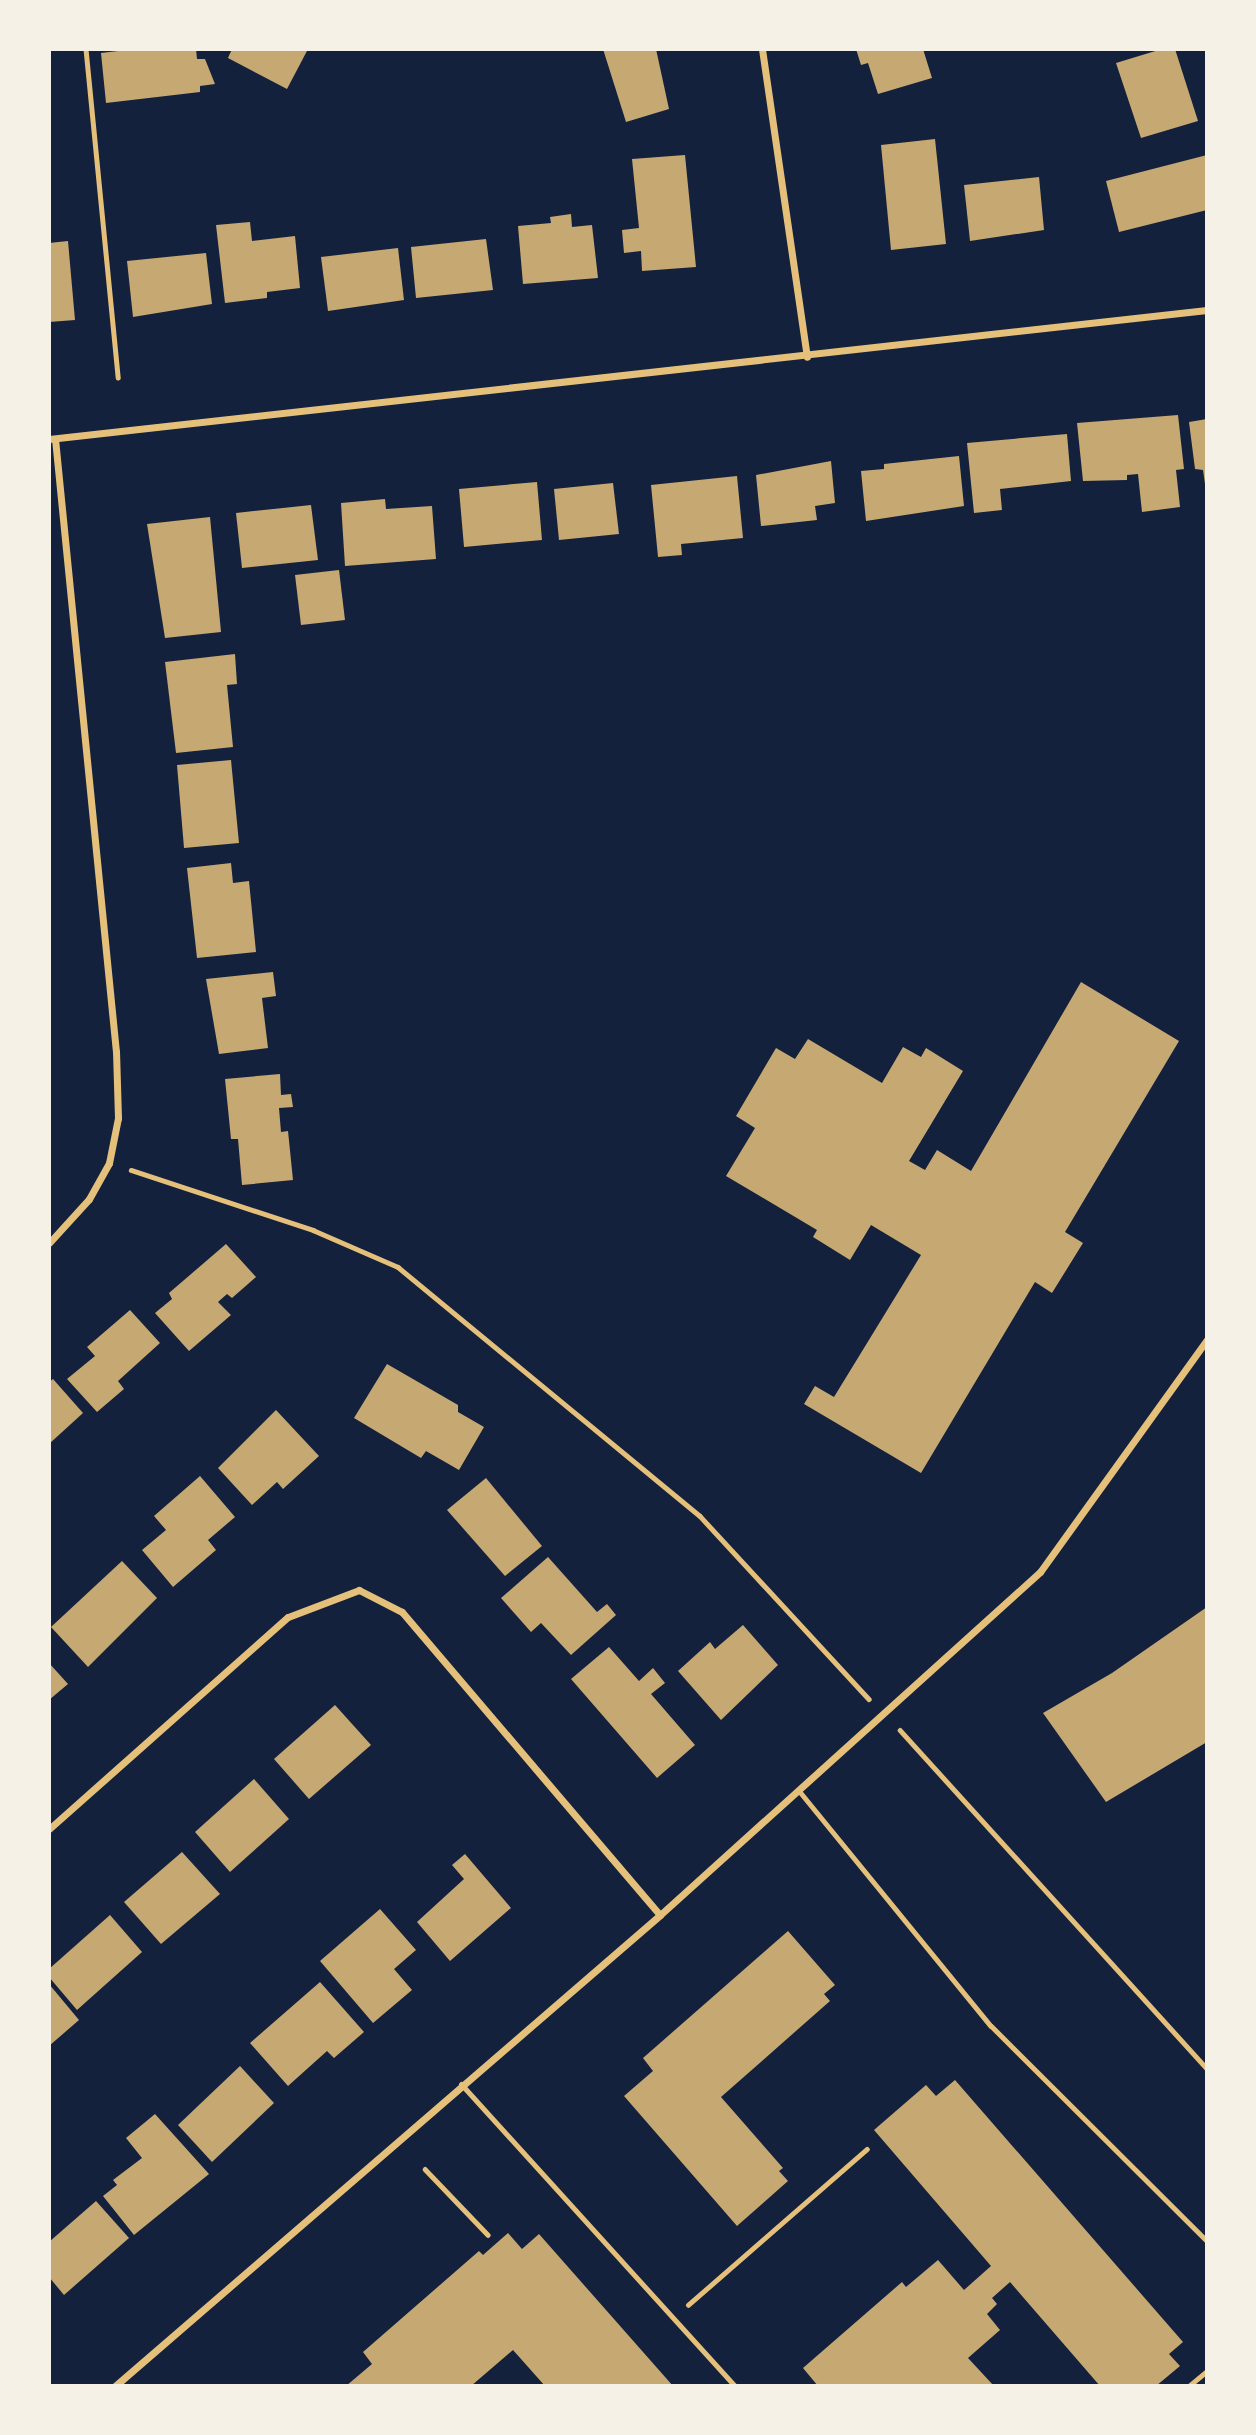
<!DOCTYPE html>
<html>
<head>
<meta charset="utf-8">
<style>
	body { margin:0 }
	#map { position:relative; width:1256px; height:2435px; overflow:hidden; background:#14213d; font-family:Bitter,serif }
	div>[style] { position:absolute }
	[style*='--x'] { left:calc(var(--x)*1px); top:calc(var(--y)*1px); width:calc(var(--w)*1px); rotate:calc(var(--a)*1deg) }
	.building>* { inset:0; background:#c6a872 }
	.path>* { height:4.5px; margin:-2.25px; padding:0 2.25px; transform-origin:2.25px; border-radius:2.25px; background:#e5c07b }
	.service>* { height:5px; margin:-2.5px; padding:0 2.5px; transform-origin:2.5px; border-radius:2.5px; background:#e5c07b }
	.minor>* { height:7px; margin:-3.5px; padding:0 3.5px; transform-origin:3.5px; border-radius:3.5px; background:#e5c07b }
	span { translate:-50% -50%; white-space:nowrap; text-align:center; line-height:1.15; -webkit-text-stroke:6px #f6f1e7; paint-order:stroke }
	.frame { position:absolute; inset:0; border:51px solid #f6f1e7; pointer-events:none }
</style>
</head>
<body>
<div id="map">
	<div class="building">
		<div style="clip-path:polygon(135px 49px,196px 49px,197px 59px,205px 59px,215px 84px,200px 86px,200px 92px,106px 103px,101px 53px)"></div>
		<div style="clip-path:polygon(232px 49px,308px 49px,287px 89px,228px 58px)"></div>
		<div style="clip-path:polygon(603px 49px,656px 49px,669px 109px,626px 122px)"></div>
		<div style="clip-path:polygon(856px 49px,923px 49px,932px 78px,878px 94px,868px 63px,861px 65px)"></div>
		<div style="clip-path:polygon(1162px 49px,1175px 49px,1198px 121px,1141px 138px,1116px 63px)"></div>
		<div style="clip-path:polygon(935px 139px,946px 244px,891px 250px,881px 145px)"></div>
		<div style="clip-path:polygon(685px 155px,696px 267px,642px 271px,641px 251px,624px 253px,622px 230px,639px 228px,632px 159px)"></div>
		<div style="clip-path:polygon(1207px 155px,1207px 210px,1119px 232px,1106px 181px)"></div>
		<div style="clip-path:polygon(1039px 177px,1044px 230px,970px 241px,964px 185px)"></div>
		<div style="clip-path:polygon(571px 214px,572px 227px,592px 225px,598px 278px,523px 284px,518px 226px,551px 223px,550px 217px)"></div>
		<div style="clip-path:polygon(250px 222px,252px 241px,295px 236px,300px 288px,267px 292px,267px 298px,225px 303px,216px 225px)"></div>
		<div style="clip-path:polygon(486px 239px,493px 290px,416px 298px,411px 247px)"></div>
		<div style="clip-path:polygon(68px 241px,75px 320px,49px 322px,49px 243px)"></div>
		<div style="clip-path:polygon(398px 248px,404px 300px,328px 311px,321px 257px)"></div>
		<div style="clip-path:polygon(206px 253px,212px 304px,133px 317px,127px 261px)"></div>
		<div style="clip-path:polygon(1178px 415px,1184px 469px,1176px 470px,1180px 507px,1142px 512px,1138px 474px,1127px 475px,1127px 480px,1083px 481px,1077px 423px)"></div>
		<div style="clip-path:polygon(1207px 419px,1207px 483px,1205px 484px,1203px 470px,1195px 469px,1189px 422px)"></div>
		<div style="clip-path:polygon(1067px 434px,1071px 481px,1000px 489px,1002px 510px,974px 513px,967px 443px)"></div>
		<div style="clip-path:polygon(959px 456px,964px 506px,866px 521px,861px 471px,884px 469px,884px 464px)"></div>
		<div style="clip-path:polygon(831px 461px,835px 503px,815px 506px,817px 520px,761px 526px,756px 475px)"></div>
		<div style="clip-path:polygon(737px 476px,743px 538px,681px 544px,682px 555px,658px 557px,651px 485px)"></div>
		<div style="clip-path:polygon(537px 482px,542px 540px,464px 547px,459px 489px)"></div>
		<div style="clip-path:polygon(613px 483px,619px 534px,559px 540px,554px 489px)"></div>
		<div style="clip-path:polygon(385px 499px,386px 509px,432px 506px,436px 559px,345px 566px,341px 503px)"></div>
		<div style="clip-path:polygon(311px 505px,318px 560px,242px 568px,236px 513px)"></div>
		<div style="clip-path:polygon(210px 517px,221px 632px,165px 638px,147px 524px)"></div>
		<div style="clip-path:polygon(339px 570px,345px 620px,301px 625px,295px 575px)"></div>
		<div style="clip-path:polygon(235px 654px,237px 684px,227px 685px,233px 747px,176px 753px,165px 662px)"></div>
		<div style="clip-path:polygon(231px 760px,239px 843px,184px 848px,177px 765px)"></div>
		<div style="clip-path:polygon(231px 863px,233px 883px,249px 881px,256px 952px,197px 958px,187px 868px)"></div>
		<div style="clip-path:polygon(273px 972px,276px 996px,262px 998px,268px 1048px,219px 1054px,206px 979px)"></div>
		<div style="clip-path:polygon(1081px 982px,1179px 1041px,1065px 1232px,1083px 1243px,1052px 1293px,1035px 1282px,921px 1473px,804px 1404px,815px 1386px,834px 1397px,921px 1255px,871px 1225px,850px 1260px,813px 1237px,817px 1230px,726px 1176px,755px 1128px,736px 1116px,776px 1048px,795px 1059px,808px 1039px,882px 1083px,903px 1047px,921px 1057px,926px 1048px,963px 1071px,909px 1161px,925px 1170px,937px 1150px,971px 1171px)"></div>
		<div style="clip-path:polygon(280px 1074px,281px 1095px,291px 1094px,293px 1107px,279px 1108px,281px 1132px,288px 1131px,293px 1180px,242px 1185px,238px 1139px,231px 1139px,225px 1079px)"></div>
		<div style="clip-path:polygon(226px 1244px,256px 1277px,232px 1298px,227px 1294px,218px 1302px,231px 1315px,189px 1351px,155px 1313px,172px 1299px,169px 1293px)"></div>
		<div style="clip-path:polygon(130px 1310px,160px 1343px,118px 1381px,124px 1389px,97px 1412px,67px 1379px,95px 1356px,87px 1347px)"></div>
		<div style="clip-path:polygon(387px 1364px,458px 1405px,458px 1412px,484px 1427px,459px 1470px,426px 1451px,421px 1458px,354px 1418px)"></div>
		<div style="clip-path:polygon(53px 1379px,83px 1413px,49px 1444px,49px 1382px)"></div>
		<div style="clip-path:polygon(276px 1410px,319px 1456px,283px 1489px,277px 1482px,252px 1505px,218px 1468px)"></div>
		<div style="clip-path:polygon(200px 1476px,235px 1517px,208px 1540px,216px 1550px,173px 1587px,142px 1550px,166px 1530px,154px 1516px)"></div>
		<div style="clip-path:polygon(486px 1478px,542px 1546px,505px 1576px,447px 1510px)"></div>
		<div style="clip-path:polygon(548px 1557px,597px 1612px,607px 1604px,616px 1615px,571px 1655px,541px 1623px,531px 1632px,501px 1598px)"></div>
		<div style="clip-path:polygon(122px 1561px,157px 1598px,88px 1667px,51px 1627px)"></div>
		<div style="clip-path:polygon(1207px 1607px,1207px 1742px,1106px 1802px,1043px 1713px,1112px 1673px)"></div>
		<div style="clip-path:polygon(743px 1625px,778px 1665px,721px 1720px,678px 1671px,710px 1642px,715px 1649px)"></div>
		<div style="clip-path:polygon(609px 1647px,639px 1681px,653px 1668px,665px 1683px,651px 1694px,695px 1745px,657px 1778px,571px 1679px)"></div>
		<div style="clip-path:polygon(49px 1663px,68px 1684px,49px 1700px)"></div>
		<div style="clip-path:polygon(335px 1705px,371px 1745px,309px 1799px,274px 1759px)"></div>
		<div style="clip-path:polygon(254px 1779px,289px 1819px,230px 1872px,195px 1832px)"></div>
		<div style="clip-path:polygon(182px 1852px,220px 1894px,161px 1944px,124px 1902px)"></div>
		<div style="clip-path:polygon(465px 1854px,511px 1908px,450px 1961px,417px 1922px,464px 1879px,452px 1865px)"></div>
		<div style="clip-path:polygon(380px 1909px,416px 1950px,394px 1969px,412px 1990px,373px 2023px,320px 1961px)"></div>
		<div style="clip-path:polygon(110px 1915px,142px 1952px,77px 2010px,49px 1977px,49px 1969px)"></div>
		<div style="clip-path:polygon(788px 1931px,835px 1985px,824px 1994px,830px 2001px,721px 2097px,783px 2168px,779px 2171px,788px 2181px,737px 2226px,624px 2096px,653px 2071px,643px 2058px)"></div>
		<div style="clip-path:polygon(320px 1982px,364px 2032px,334px 2058px,327px 2051px,288px 2086px,250px 2043px)"></div>
		<div style="clip-path:polygon(49px 1984px,79px 2020px,49px 2046px)"></div>
		<div style="clip-path:polygon(240px 2066px,274px 2103px,212px 2162px,178px 2125px)"></div>
		<div style="clip-path:polygon(955px 2080px,1183px 2342px,1169px 2354px,1180px 2366px,1156px 2386px,1100px 2386px,1010px 2282px,992px 2298px,997px 2304px,987px 2314px,1000px 2330px,968px 2358px,994px 2386px,818px 2386px,803px 2368px,902px 2282px,906px 2287px,938px 2260px,964px 2290px,991px 2266px,874px 2130px,926px 2085px,936px 2096px)"></div>
		<div style="clip-path:polygon(155px 2114px,209px 2174px,134px 2235px,103px 2196px,117px 2185px,113px 2180px,142px 2158px,126px 2138px)"></div>
		<div style="clip-path:polygon(96px 2201px,129px 2238px,64px 2295px,49px 2277px,49px 2242px)"></div>
		<div style="clip-path:polygon(508px 2233px,522px 2249px,539px 2234px,673px 2386px,545px 2386px,513px 2350px,471px 2386px,346px 2386px,372px 2364px,363px 2352px,479px 2251px,483px 2255px)"></div>
	</div>
	<div class="path">
		<div style="--x:86;--y:49;--w:330;--a:84.4"></div>
		<div style="--x:131;--y:1170;--w:192;--a:18.2"></div>
		<div style="--x:313;--y:1230;--w:93;--a:23.5"></div>
		<div style="--x:398;--y:1267;--w:391;--a:39.5"></div>
		<div style="--x:700;--y:1516;--w:249;--a:47.3"></div>
		<div style="--x:900;--y:1730;--w:457;--a:47.8"></div>
		<div style="--x:425;--y:2169;--w:91;--a:46.3"></div>
		<div style="--x:688;--y:2305;--w:237;--a:-41.1"></div>
		<div style="--x:1189;--y:2386;--w:23;--a:-40"></div>
	</div>
	<div class="service">
		<div style="--x:799;--y:1791;--w:303;--a:50.8"></div>
		<div style="--x:991;--y:2026;--w:305;--a:44.9"></div>
		<div style="--x:461;--y:2084;--w:408;--a:47.8"></div>
	</div>
	<div class="minor">
		<div style="--x:762;--y:49;--w:311;--a:81.7"></div>
		<div style="--x:49;--y:439;--w:1165;--a:-6.36"></div>
		<div style="--x:49;--y:1243;--w:59;--a:-47.7"></div>
		<div style="--x:89;--y:1199;--w:41;--a:-60.9"></div>
		<div style="--x:109;--y:1163;--w:46;--a:-78.7"></div>
		<div style="--x:118;--y:1118;--w:66;--a:-91.7"></div>
		<div style="--x:116;--y:1052;--w:616;--a:-95.68"></div>
		<div style="--x:49;--y:1829;--w:319;--a:-41.6"></div>
		<div style="--x:288;--y:1617;--w:76;--a:-20.8"></div>
		<div style="--x:359;--y:1590;--w:48;--a:27.1"></div>
		<div style="--x:402;--y:1612;--w:398;--a:49.6"></div>
		<div style="--x:115;--y:2386;--w:720;--a:-40.83"></div>
		<div style="--x:660;--y:1915;--w:512;--a:-42.07"></div>
		<div style="--x:1040;--y:1572;--w:286;--a:-54.3"></div>
	</div>
	<div class="frame"></div>
</div>
</body>
</html>
